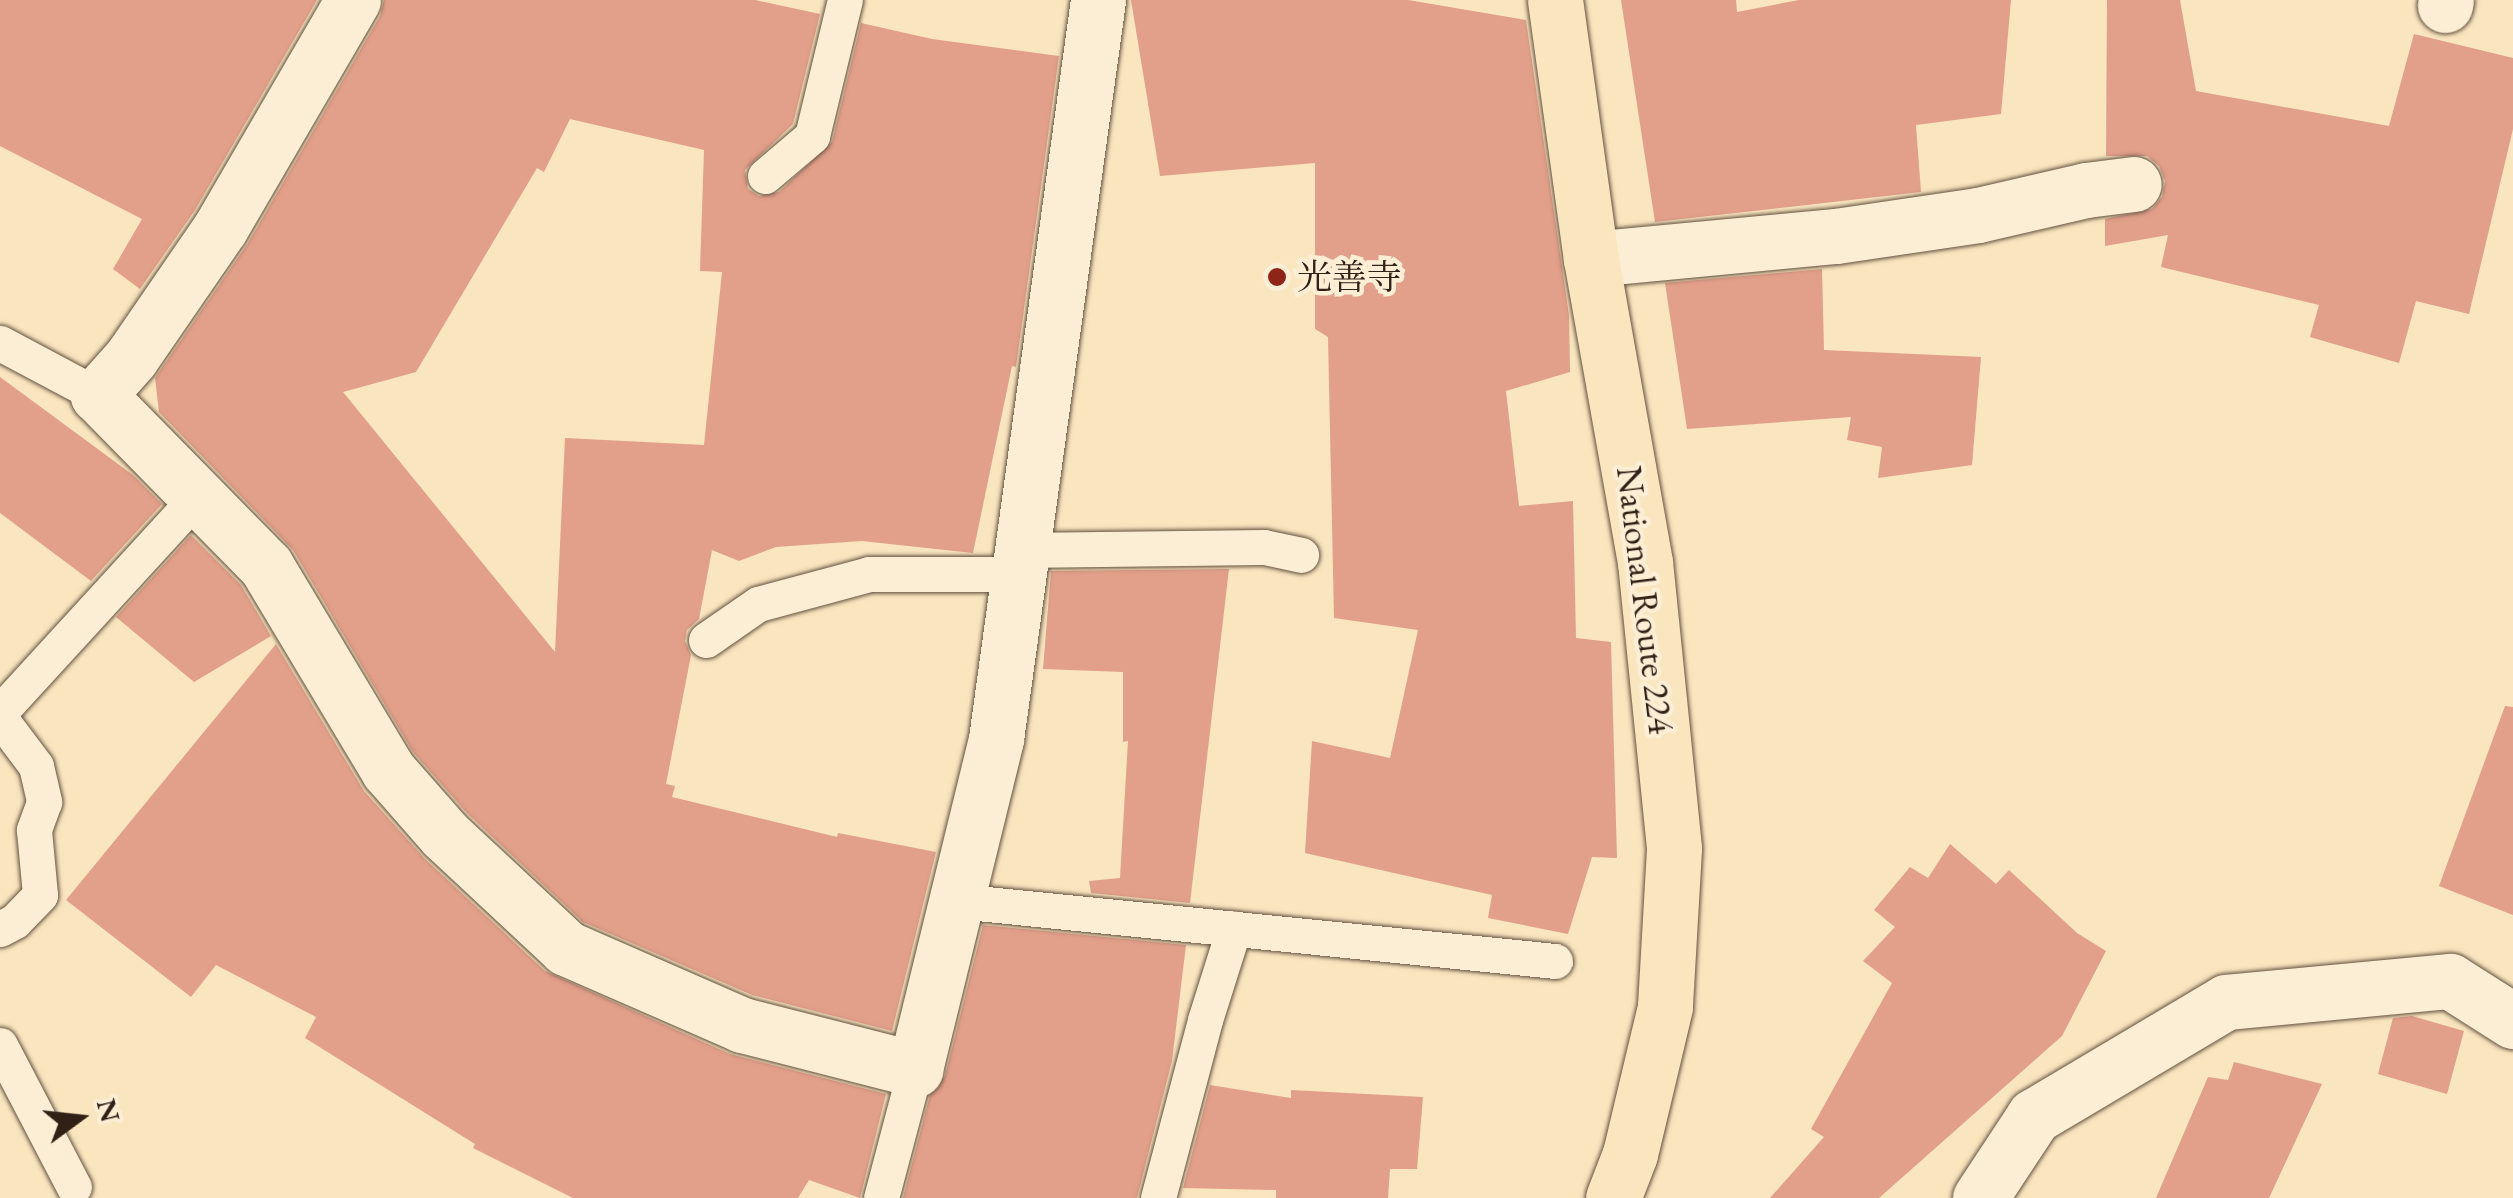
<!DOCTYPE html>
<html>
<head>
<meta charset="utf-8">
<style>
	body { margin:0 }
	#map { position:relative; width:2513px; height:1198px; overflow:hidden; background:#f9e5be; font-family:"EB Garamond","Noto Serif JP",serif }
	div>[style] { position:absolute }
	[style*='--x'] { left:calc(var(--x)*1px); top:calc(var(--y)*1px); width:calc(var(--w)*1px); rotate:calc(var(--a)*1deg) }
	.building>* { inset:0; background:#e29f8a }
	.roads { filter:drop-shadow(0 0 2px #635140) drop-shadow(0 0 2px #635140) }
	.service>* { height:35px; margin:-17.5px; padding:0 17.5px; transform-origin:17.5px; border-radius:17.5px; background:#fbeed5 }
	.minor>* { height:55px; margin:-27.5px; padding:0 27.5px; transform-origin:27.5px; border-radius:27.5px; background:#fbeed5 }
	.trunk>* { height:55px; margin:-27.5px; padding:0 27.5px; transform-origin:27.5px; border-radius:27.5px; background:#f9e5be }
	.dots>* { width:28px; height:28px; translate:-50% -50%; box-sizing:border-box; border:5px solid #fbeed5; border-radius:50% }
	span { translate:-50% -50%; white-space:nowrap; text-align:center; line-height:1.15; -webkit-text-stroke:9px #fbeed5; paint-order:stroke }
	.poi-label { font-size:35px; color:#312016 }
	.left { translate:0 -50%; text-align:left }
	.street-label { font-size:35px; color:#312016 }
	.north { position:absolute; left:30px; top:1068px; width:100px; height:100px; -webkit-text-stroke:8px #fbeed5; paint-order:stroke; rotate:75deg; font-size:28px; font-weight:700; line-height:40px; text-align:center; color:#312016 }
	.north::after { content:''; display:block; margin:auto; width:35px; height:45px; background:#312016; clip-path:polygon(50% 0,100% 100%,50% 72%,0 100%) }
</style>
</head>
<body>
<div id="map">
	<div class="building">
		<div style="clip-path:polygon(0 0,317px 0,195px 210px,140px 289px,113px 269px,142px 219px,0 146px)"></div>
		<div style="clip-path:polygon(evenodd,384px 0,755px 0,820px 14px,793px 124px,745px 170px,748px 189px,759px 196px,779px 192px,832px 142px,861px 23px,932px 39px,1059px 56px,1016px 367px,1012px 366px,973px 553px,862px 541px,776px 547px,739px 561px,712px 550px,699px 619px,687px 630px,685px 641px,691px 655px,666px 784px,675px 786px,672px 797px,837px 837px,838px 833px,936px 852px,892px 1031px,752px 995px,583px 922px,467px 813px,413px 752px,293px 550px,159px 412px,155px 378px,248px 243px,380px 16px,384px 0,570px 119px,704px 150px,700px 271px,722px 272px,704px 445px,565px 438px,555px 652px,343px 392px,416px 372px,537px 168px,544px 172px,570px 119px)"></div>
		<div style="clip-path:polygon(1131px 0,1408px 0,1526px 20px,1569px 315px,1570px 372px,1506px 391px,1519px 506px,1573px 501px,1576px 638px,1611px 642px,1617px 858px,1592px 857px,1568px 934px,1488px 918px,1492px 895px,1305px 853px,1312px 741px,1390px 758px,1418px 630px,1334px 618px,1328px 337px,1315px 329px,1315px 163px,1160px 176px)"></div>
		<div style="clip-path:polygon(1621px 0,1736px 0,1737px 12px,1799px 0,2011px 0,2001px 114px,1916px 125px,1921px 192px,1655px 222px)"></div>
		<div style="clip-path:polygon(2107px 0,2180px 0,2196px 91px,2389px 126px,2414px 34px,2513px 58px,2513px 129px,2469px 314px,2416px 301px,2399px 363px,2310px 337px,2319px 305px,2161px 267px,2168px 235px,2105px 246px,2105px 219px,2152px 209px,2162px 197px,2165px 181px,2159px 166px,2147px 156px,2106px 156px)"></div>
		<div style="clip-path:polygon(1822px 269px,1824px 350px,1981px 357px,1972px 465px,1878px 478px,1882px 447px,1847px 440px,1851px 417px,1687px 429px,1665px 283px)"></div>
		<div style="clip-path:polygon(0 377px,133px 475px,162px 504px,91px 581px,0 513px)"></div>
		<div style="clip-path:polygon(191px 535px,241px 585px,271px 636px,194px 682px,116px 617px)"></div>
		<div style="clip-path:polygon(1229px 569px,1190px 903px,1091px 893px,1089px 881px,1120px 878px,1128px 741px,1123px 742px,1123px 672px,1043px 669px,1051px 571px)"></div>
		<div style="clip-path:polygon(276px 644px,364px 791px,424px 858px,545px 971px,730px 1054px,886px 1094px,860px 1198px,809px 1180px,798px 1198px,573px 1198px,473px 1148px,475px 1144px,305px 1038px,316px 1017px,216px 965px,191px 997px,66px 900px)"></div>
		<div style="clip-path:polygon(2505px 706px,2513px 707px,2513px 915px,2439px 886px)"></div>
		<div style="clip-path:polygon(1950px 844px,1996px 884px,2009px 870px,2077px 933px,2106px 951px,2062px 1036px,1879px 1198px,1770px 1198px,1824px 1137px,1811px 1129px,1892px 983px,1863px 961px,1895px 927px,1874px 910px,1910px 867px,1928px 878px)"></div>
		<div style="clip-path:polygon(983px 925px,1186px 945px,1172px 1061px,1137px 1198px,903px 1198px,930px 1095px,945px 1076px)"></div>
		<div style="clip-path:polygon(2412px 1016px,2464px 1031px,2447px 1094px,2378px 1074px,2393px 1018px)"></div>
		<div style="clip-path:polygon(2234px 1062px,2322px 1084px,2269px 1198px,2156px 1198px,2208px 1077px,2228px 1080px)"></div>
		<div style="clip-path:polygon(1210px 1085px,1291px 1098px,1291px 1090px,1423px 1097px,1417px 1169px,1390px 1169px,1388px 1198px,1276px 1198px,1276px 1190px,1183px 1188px)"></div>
	</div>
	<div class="roads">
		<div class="service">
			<div style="--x:765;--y:176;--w:62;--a:-40.4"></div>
			<div style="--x:812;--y:136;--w:140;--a:-76.4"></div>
			<div style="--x:0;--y:343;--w:111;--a:28"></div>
			<div style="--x:1020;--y:550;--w:244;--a:-0.7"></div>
			<div style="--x:1264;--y:547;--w:38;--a:12"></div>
			<div style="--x:706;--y:640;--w:63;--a:-34.7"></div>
			<div style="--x:758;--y:604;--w:115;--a:-15.1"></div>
			<div style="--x:869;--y:574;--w:148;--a:0"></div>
			<div style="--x:0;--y:712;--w:290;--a:-47.5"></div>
			<div style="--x:0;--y:718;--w:60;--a:53.1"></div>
			<div style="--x:36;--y:766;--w:37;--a:77"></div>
			<div style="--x:44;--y:802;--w:30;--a:110"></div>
			<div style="--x:34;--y:830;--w:65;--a:84.7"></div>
			<div style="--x:40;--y:895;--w:36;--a:134"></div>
			<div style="--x:15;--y:921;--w:17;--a:152"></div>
			<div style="--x:957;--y:901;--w:601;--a:5.73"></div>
			<div style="--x:0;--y:1045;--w:160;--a:62.5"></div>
			<div style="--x:881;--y:1198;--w:133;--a:-75.2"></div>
			<div style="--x:1158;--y:1198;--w:184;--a:-75.2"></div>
			<div style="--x:1205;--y:1020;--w:96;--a:-72.5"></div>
		</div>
		<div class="minor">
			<div style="--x:353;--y:0;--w:263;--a:120.2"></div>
			<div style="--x:221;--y:227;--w:159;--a:124.5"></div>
			<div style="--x:131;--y:358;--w:50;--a:131.7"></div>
			<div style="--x:98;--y:395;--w:240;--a:45.5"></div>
			<div style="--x:266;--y:566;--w:238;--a:59.1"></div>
			<div style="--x:388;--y:770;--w:86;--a:48.8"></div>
			<div style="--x:445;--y:835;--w:166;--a:43"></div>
			<div style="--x:566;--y:948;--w:192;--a:23.6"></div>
			<div style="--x:742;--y:1025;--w:179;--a:14.3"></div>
			<div style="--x:915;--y:1069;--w:340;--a:-76.2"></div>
			<div style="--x:996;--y:739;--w:746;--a:-82.14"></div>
			<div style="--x:2445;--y:5;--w:5;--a:-79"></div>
			<div style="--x:1591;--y:259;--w:246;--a:-5.4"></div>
			<div style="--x:1836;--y:236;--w:144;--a:-8.4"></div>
			<div style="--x:1978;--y:215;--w:111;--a:-13"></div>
			<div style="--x:2086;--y:190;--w:48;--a:-7.1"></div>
			<div style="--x:1980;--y:1198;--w:98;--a:-56.6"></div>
			<div style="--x:2034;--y:1116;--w:223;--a:-30.7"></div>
			<div style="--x:2226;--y:1002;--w:225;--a:-5.4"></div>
			<div style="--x:2450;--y:981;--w:75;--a:32.4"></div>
		</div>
		<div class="trunk">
			<div style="--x:1555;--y:0;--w:261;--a:82.1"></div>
			<div style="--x:1591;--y:259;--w:308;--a:79.9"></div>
			<div style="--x:1645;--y:562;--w:288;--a:84.2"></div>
			<div style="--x:1674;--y:849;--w:158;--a:93.3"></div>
			<div style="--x:1665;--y:1007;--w:151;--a:103.4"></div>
			<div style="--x:1630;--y:1154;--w:47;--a:111.1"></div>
		</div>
	</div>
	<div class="dots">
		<div style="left:1277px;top:277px;background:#8f2418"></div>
	</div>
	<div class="poi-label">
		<span class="left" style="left:1297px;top:277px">光善寺</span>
	</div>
	<div class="street-label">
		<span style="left:1645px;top:600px;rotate:83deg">National Route 224</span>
	</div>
	<div class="north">N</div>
</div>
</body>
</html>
